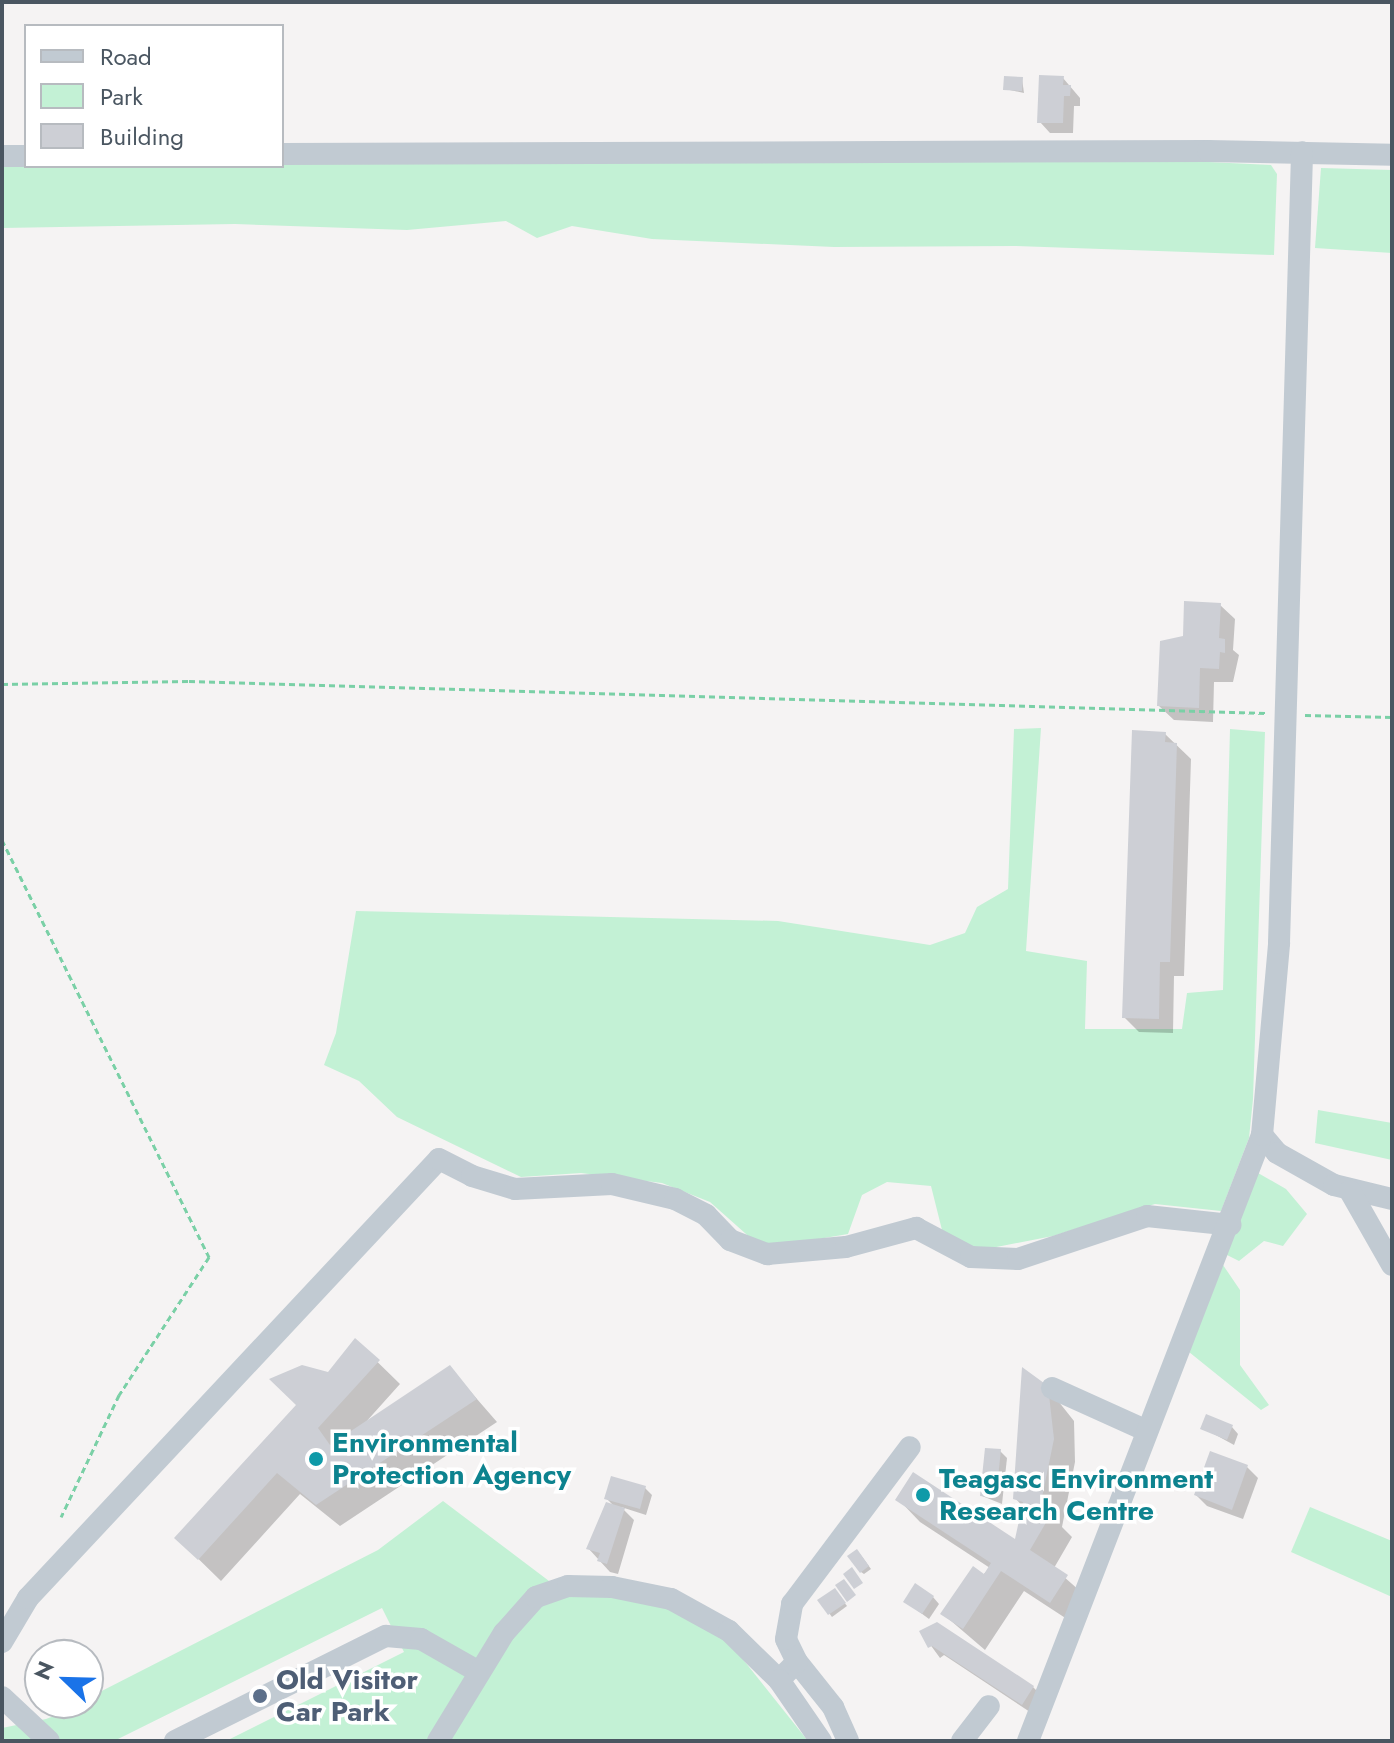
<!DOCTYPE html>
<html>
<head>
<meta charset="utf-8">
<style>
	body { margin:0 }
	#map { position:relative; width:1394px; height:1743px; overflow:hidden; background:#f5f3f3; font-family:Jost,sans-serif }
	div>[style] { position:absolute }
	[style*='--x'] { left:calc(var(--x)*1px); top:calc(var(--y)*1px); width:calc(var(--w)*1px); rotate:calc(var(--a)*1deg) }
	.green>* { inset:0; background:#c3f1d5 }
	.shadow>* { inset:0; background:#0003 }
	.building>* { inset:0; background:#cdcfd5 }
	.path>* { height:3px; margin-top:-1.5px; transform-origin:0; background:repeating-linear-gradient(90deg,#7ad0a6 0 6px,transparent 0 10px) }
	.minor>* { height:22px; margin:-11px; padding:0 11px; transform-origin:11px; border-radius:11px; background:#c1cad2 }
	.dots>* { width:22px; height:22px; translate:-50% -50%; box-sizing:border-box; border:4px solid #fff; border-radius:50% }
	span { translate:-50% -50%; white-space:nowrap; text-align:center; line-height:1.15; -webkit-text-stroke:7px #fff; paint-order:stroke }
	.culture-label { font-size:28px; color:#0d838f; font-weight:700 }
	.left { translate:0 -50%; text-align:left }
	.service-label { font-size:28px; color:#4e5e75; font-weight:700 }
	.frame { position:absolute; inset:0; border:4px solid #4a5661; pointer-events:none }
	.legend { position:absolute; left:24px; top:24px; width:260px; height:144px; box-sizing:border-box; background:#fff; border:2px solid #b7bbc0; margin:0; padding:10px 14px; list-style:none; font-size:24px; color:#4a5661 }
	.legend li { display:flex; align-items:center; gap:16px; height:40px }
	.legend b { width:40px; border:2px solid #b7bbc0 }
	.north { position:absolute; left:24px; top:1639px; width:80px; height:80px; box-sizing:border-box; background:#fff; border:2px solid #b7bbc0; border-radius:50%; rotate:293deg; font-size:22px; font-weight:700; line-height:32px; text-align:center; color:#4a5661 }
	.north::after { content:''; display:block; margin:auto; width:28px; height:36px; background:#1a73e8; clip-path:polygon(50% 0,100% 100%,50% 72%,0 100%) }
</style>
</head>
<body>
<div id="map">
	<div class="green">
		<div style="clip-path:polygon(1146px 159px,1271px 165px,1277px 174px,1274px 255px,1016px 246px,834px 247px,652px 239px,572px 226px,537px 238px,506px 221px,407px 230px,235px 224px,2px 228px,2px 163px)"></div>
		<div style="clip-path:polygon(1321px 168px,1392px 170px,1392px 253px,1315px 248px)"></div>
		<div style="clip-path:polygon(1041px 728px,1026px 951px,1087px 961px,1085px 1029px,1182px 1029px,1187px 993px,1223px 990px,1230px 729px,1265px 732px,1253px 1099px,1249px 1138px,1221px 1211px,1155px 1204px,1053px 1236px,971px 1252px,942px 1230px,931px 1186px,887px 1182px,862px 1195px,848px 1234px,783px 1245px,755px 1242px,710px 1202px,662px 1183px,581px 1173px,521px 1177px,397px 1117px,359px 1081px,324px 1065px,336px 1033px,356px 911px,778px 921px,930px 945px,965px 933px,977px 907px,1008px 889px,1014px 729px)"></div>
		<div style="clip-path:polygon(1318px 1110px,1392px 1123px,1392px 1160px,1315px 1143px)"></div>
		<div style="clip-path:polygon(1258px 1173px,1286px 1189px,1307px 1214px,1283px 1246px,1264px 1241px,1239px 1261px,1223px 1253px)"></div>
		<div style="clip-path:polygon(1223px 1265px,1240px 1290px,1240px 1365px,1269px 1405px,1261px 1410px,1189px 1352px)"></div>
		<div style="clip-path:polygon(443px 1501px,553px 1584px,673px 1607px,726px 1638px,808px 1741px,226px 1741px,404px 1652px,382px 1608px,114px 1741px,2px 1741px,2px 1728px,46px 1719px,88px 1703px,88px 1698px,378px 1550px)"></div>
		<div style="clip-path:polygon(1310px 1507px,1392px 1541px,1392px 1597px,1291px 1552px)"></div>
	</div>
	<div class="shadow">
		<div style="clip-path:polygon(1063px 78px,1080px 98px,1080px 106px,1074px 106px,1073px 133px,1050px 133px,1040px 122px)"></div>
		<div style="clip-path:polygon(1022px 79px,1024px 93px,1005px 89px)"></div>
		<div style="clip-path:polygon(1220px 605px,1235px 619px,1233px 650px,1239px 655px,1233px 682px,1214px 682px,1213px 722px,1174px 720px,1159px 706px,1184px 637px)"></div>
		<div style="clip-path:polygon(1165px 734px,1191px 759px,1184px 976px,1174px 976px,1173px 1033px,1139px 1032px,1124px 1017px)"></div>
		<div style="clip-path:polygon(356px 1341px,400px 1384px,365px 1423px,450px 1368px,497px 1422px,340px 1526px,300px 1494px,221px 1581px,177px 1538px,298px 1405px,272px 1379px,302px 1367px,328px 1374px)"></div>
		<div style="clip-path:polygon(1047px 1387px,1074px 1421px,1075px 1462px,1062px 1527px,1072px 1537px,1054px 1568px,1089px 1599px,1073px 1623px,1024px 1591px,985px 1650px,943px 1614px,990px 1568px,920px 1522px,898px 1499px,1016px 1543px,1024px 1508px,1015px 1498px)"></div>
		<div style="clip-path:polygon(1232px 1427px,1238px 1434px,1234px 1445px,1203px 1428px)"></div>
		<div style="clip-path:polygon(1000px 1451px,1007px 1458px,1002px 1504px,982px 1496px)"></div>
		<div style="clip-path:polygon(1212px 1454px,1247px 1467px,1258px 1478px,1243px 1519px,1207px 1506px,1196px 1495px)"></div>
		<div style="clip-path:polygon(645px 1488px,652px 1495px,646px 1515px,621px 1507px,634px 1520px,618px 1574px,610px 1572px,588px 1548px,615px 1507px,606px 1498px)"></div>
		<div style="clip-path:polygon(860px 1554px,871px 1569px,864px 1574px,861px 1572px)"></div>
		<div style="clip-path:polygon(837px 1593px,847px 1606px,832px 1617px,820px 1601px)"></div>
		<div style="clip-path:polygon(933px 1597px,939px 1604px,929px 1619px,906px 1602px)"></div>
		<div style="clip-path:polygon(921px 1632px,1033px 1687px,1044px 1698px,1033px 1714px,944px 1655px,940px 1658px)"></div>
	</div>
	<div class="building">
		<div style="clip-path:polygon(1039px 75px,1064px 76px,1063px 85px,1071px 85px,1070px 96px,1064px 96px,1063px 123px,1037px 123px)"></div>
		<div style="clip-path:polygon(1004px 76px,1023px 77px,1022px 91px,1003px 90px)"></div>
		<div style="clip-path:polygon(1184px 601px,1221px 603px,1219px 638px,1225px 639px,1225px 653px,1220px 652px,1219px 669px,1200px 668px,1199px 708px,1157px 706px,1160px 641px,1183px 636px)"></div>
		<div style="clip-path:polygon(1132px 730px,1166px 732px,1165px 742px,1177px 743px,1170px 962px,1160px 962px,1159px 1019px,1122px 1018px)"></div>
		<div style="clip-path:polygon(355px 1338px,380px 1360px,318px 1428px,330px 1445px,450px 1365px,477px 1399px,316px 1505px,277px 1473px,198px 1560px,174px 1538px,296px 1405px,269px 1379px,302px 1365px,328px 1372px)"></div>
		<div style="clip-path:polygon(1022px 1367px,1048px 1386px,1054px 1439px,1040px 1507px,1051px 1514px,1030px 1550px,1068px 1575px,1050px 1603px,1001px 1571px,963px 1629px,940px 1614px,973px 1566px,984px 1574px,991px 1563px,895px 1500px,913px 1472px,1015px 1539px,1023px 1502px,1013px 1499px)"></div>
		<div style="clip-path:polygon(1206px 1414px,1233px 1425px,1227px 1440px,1200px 1429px)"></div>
		<div style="clip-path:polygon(985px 1448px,1001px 1449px,996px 1498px,980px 1496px)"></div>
		<div style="clip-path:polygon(1210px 1451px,1248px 1465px,1232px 1510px,1194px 1495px)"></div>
		<div style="clip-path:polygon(611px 1476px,646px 1486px,640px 1509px,604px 1499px)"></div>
		<div style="clip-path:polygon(606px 1502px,625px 1508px,607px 1564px,597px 1561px,600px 1553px,586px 1549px)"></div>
		<div style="clip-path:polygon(857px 1549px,869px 1566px,860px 1573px,847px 1556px)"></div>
		<div style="clip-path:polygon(852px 1567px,863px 1583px,854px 1589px,843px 1574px)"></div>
		<div style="clip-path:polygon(844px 1579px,856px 1595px,847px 1602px,835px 1585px)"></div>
		<div style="clip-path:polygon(915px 1583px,934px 1596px,922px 1614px,903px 1602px)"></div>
		<div style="clip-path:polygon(835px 1588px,846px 1603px,828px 1615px,817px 1600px)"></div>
		<div style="clip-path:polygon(937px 1622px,1034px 1686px,1022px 1705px,932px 1646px,928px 1648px,919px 1631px)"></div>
	</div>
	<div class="path">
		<div style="--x:2;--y:684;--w:187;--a:-0.9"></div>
		<div style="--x:189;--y:681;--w:1077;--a:1.7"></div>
		<div style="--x:1305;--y:715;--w:87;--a:1.3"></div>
		<div style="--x:2;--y:840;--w:466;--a:63.6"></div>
		<div style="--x:209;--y:1257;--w:165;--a:123.1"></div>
		<div style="--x:119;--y:1395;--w:135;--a:115.4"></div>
	</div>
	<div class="minor">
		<div style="--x:282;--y:154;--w:926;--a:-0.19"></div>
		<div style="--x:1208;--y:151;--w:184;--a:1.2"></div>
		<div style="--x:2;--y:156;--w:24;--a:0"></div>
		<div style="--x:1262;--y:1135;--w:23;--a:50"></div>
		<div style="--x:1277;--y:1153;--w:65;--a:29.3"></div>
		<div style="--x:1334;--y:1185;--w:60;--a:13.6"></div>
		<div style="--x:1350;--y:1191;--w:85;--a:60.4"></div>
		<div style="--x:1052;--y:1388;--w:102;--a:24.3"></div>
		<div style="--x:2;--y:1642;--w:51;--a:-59.4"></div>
		<div style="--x:28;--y:1598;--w:601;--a:-46.89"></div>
		<div style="--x:439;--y:1159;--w:37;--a:27"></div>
		<div style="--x:472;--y:1176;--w:45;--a:16.8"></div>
		<div style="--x:515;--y:1189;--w:97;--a:-3"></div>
		<div style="--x:612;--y:1184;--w:65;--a:13.4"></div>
		<div style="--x:675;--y:1199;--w:35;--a:27"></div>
		<div style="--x:706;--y:1215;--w:35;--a:46"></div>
		<div style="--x:730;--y:1240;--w:40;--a:21"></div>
		<div style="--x:767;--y:1254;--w:79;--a:-5.1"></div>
		<div style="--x:846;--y:1247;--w:73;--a:-15.2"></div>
		<div style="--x:916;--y:1228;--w:62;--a:27.8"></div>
		<div style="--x:971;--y:1257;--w:47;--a:2.4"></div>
		<div style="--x:1018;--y:1259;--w:136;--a:-18.4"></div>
		<div style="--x:1147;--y:1216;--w:84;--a:6.1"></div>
		<div style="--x:797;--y:1662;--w:58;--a:51.3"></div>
		<div style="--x:833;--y:1707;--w:37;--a:66"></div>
		<div style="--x:779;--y:1680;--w:25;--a:-45"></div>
		<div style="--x:797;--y:1662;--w:25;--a:-116"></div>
		<div style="--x:786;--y:1639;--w:36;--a:-80"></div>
		<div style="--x:792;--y:1604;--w:196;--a:-53.1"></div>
		<div style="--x:2;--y:1697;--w:64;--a:43.1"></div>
		<div style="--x:175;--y:1741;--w:236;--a:-26.5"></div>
		<div style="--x:386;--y:1636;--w:35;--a:5"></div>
		<div style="--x:421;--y:1639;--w:67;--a:29.6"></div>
		<div style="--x:438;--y:1741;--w:127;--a:-58.6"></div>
		<div style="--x:504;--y:1633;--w:48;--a:-48.4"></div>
		<div style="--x:536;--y:1597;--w:34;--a:-19"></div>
		<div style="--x:568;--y:1586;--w:44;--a:1.3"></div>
		<div style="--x:612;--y:1587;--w:60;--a:11.5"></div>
		<div style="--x:671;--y:1599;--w:66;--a:28.9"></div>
		<div style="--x:729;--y:1631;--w:70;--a:44.4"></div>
		<div style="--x:779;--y:1680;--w:74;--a:55.5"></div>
		<div style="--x:962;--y:1741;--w:44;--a:-52.4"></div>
		<div style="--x:1028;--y:1741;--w:650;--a:-68.89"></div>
		<div style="--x:1262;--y:1135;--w:193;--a:-84.9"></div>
		<div style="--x:1279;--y:943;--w:791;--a:-88.33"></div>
	</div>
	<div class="dots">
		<div style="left:316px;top:1459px;background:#0f9aa8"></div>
		<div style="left:923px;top:1495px;background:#0f9aa8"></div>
		<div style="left:260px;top:1696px;background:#5c6f8a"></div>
	</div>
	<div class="culture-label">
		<span class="left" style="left:332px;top:1459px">Environmental<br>Protection Agency</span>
		<span class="left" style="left:939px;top:1495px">Teagasc Environment<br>Research Centre</span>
	</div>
	<div class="service-label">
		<span class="left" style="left:276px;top:1696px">Old Visitor<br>Car Park</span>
	</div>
	<div class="frame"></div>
	<ul class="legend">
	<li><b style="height:10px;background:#c1cad2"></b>Road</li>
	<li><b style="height:22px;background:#c3f1d5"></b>Park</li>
	<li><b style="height:22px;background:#cdcfd5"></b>Building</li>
	</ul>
	<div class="north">N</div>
</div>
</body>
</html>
